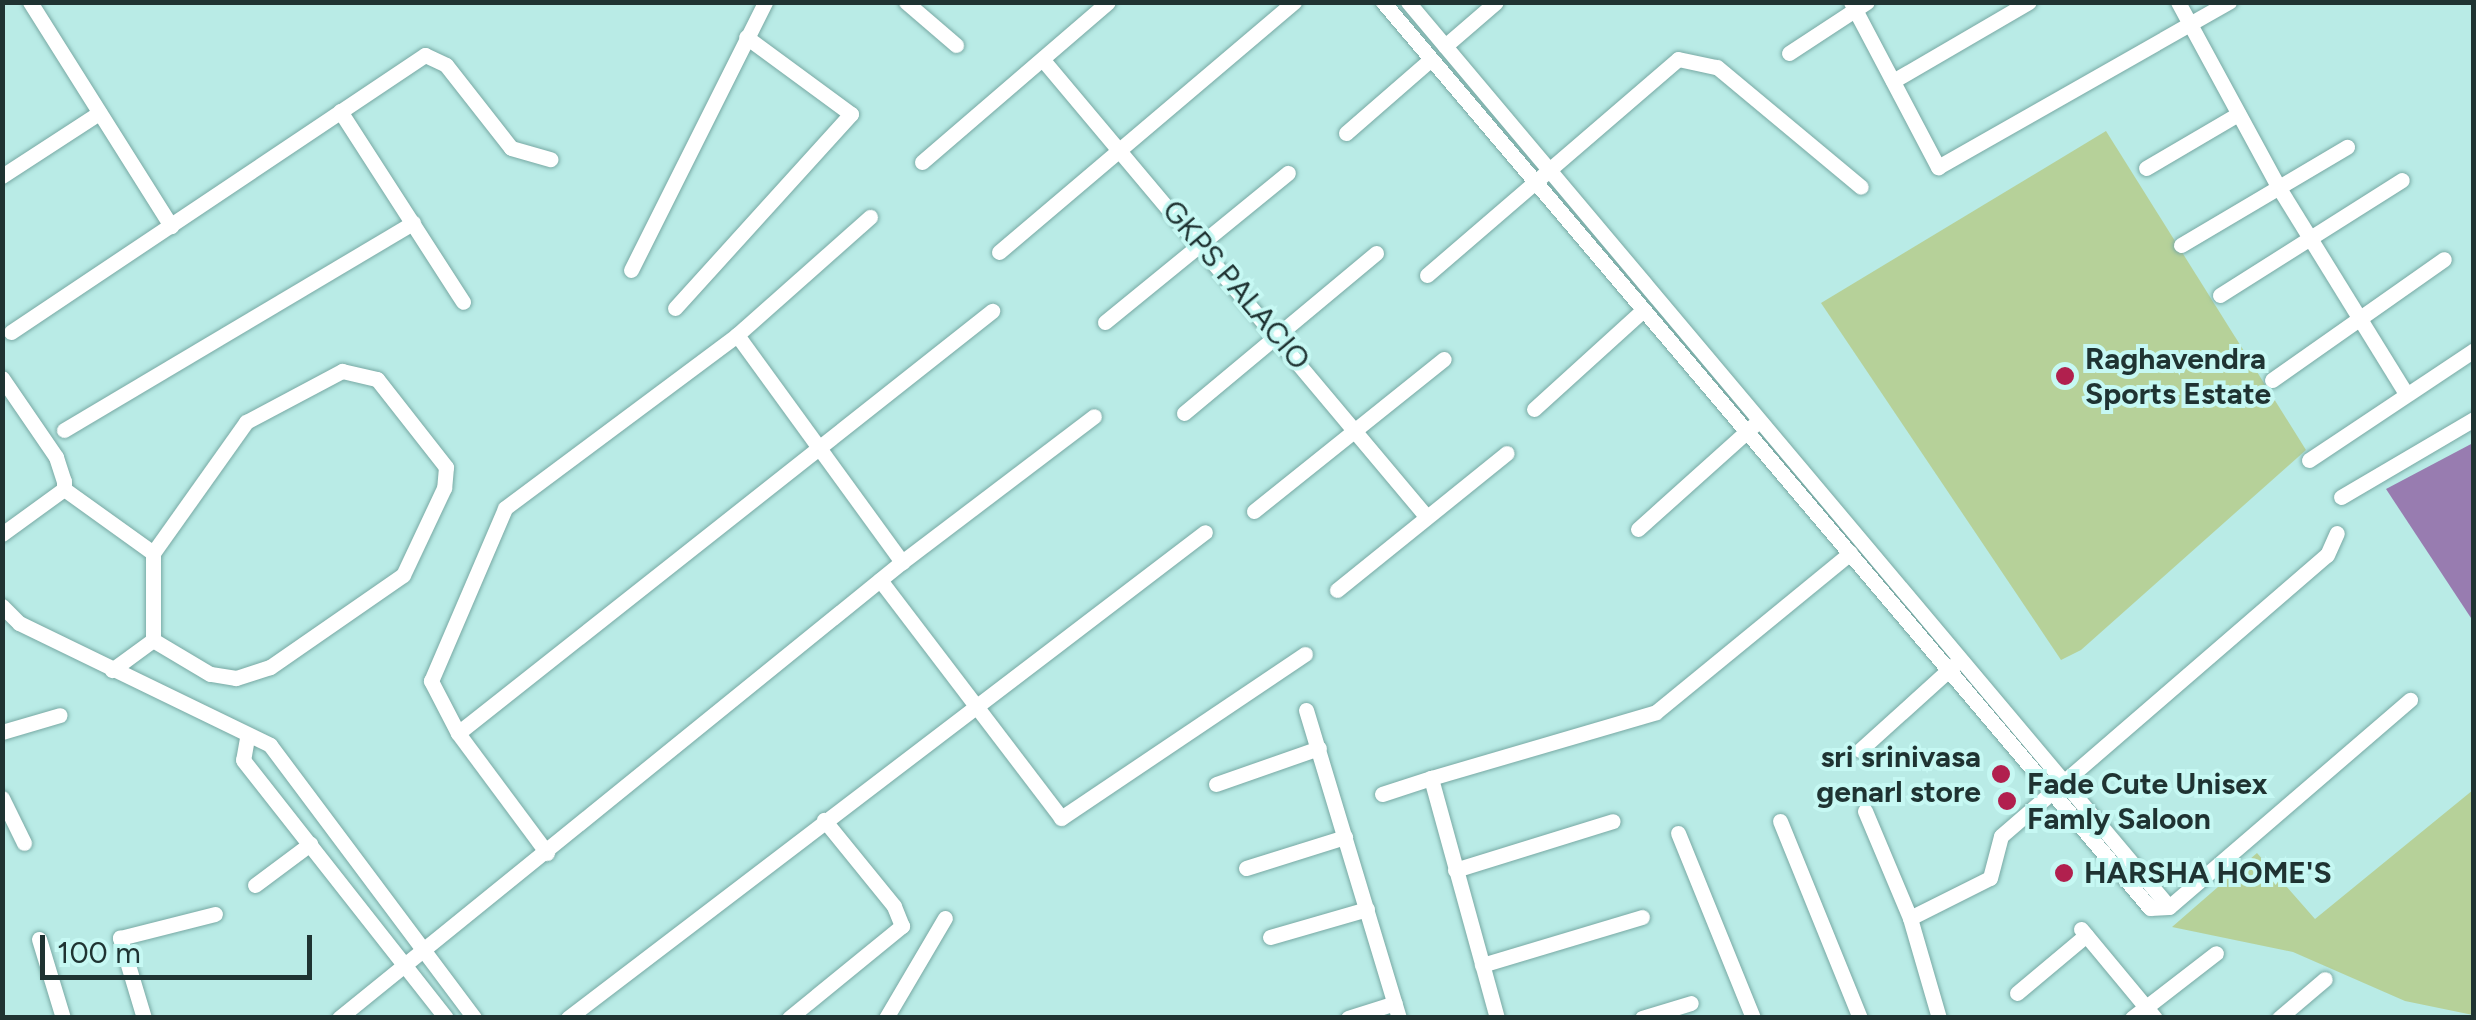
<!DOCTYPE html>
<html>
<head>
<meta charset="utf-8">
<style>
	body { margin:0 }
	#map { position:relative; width:2476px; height:1020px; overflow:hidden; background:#b9ebe6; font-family:Figtree,sans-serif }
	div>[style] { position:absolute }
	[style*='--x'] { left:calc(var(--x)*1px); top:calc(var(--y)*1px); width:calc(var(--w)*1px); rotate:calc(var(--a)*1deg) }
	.green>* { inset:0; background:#b6d199 }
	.water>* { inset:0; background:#987cb0 }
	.roads { filter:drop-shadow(0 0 2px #78a9a4) drop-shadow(0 0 2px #78a9a4) }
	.street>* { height:15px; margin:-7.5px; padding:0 7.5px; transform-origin:7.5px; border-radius:7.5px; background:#fff }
	.dots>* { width:28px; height:28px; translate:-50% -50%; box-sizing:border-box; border:5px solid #c6f8f3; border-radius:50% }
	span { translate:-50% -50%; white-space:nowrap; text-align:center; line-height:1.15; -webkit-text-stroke:8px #c6f8f3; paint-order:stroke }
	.street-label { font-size:30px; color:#1f3332 }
	.poi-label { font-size:30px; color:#1f3332; font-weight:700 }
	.left { translate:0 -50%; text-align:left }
	.right { translate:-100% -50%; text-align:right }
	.frame { position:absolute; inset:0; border:5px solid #1f3332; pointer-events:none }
	.scale { position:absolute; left:40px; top:935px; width:272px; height:45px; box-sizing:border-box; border:5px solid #1f3332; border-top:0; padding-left:12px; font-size:30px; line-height:35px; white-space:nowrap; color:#1f3332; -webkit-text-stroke:8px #c6f8f3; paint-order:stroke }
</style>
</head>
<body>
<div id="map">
	<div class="green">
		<div style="clip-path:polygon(2106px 131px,2306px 450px,2081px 650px,2061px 660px,1821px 303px)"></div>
		<div style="clip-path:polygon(2473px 790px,2473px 1015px,2405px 1001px,2293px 952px,2172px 927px,2257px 853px,2315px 919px)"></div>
	</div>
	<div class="water">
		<div style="clip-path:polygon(2473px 443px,2473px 621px,2386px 489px)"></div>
	</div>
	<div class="roads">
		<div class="street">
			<div style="--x:30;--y:2;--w:265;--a:57.8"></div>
			<div style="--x:906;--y:2;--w:66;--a:40.7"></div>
			<div style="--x:1383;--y:2;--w:1187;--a:49.75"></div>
			<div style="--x:2150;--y:908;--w:19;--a:-3"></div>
			<div style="--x:2169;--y:907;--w:318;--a:-40.7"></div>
			<div style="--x:1408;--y:2;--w:1182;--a:49.94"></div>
			<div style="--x:1851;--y:2;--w:187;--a:62.2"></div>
			<div style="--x:1938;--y:167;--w:335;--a:-29.6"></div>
			<div style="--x:2178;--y:2;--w:212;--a:61.5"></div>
			<div style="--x:2279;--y:188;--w:242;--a:58.3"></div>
			<div style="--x:1445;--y:46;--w:67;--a:-40.8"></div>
			<div style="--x:1789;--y:53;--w:93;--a:-33.2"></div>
			<div style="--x:1043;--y:60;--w:594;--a:49.98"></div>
			<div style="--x:1893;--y:81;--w:157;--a:-30.2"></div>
			<div style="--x:340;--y:111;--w:227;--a:57.2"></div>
			<div style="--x:1346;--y:133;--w:111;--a:-41"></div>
			<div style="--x:922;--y:162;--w:245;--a:-40.7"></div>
			<div style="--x:2146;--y:168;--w:107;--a:-30.4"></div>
			<div style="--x:2;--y:176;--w:116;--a:-33"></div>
			<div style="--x:2181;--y:245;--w:193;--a:-30.6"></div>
			<div style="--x:999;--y:252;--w:387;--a:-40.3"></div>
			<div style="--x:631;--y:270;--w:300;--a:-63.4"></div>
			<div style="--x:1427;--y:275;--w:331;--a:-40.7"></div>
			<div style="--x:1678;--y:59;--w:40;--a:12"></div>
			<div style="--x:1717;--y:67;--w:187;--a:39.8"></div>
			<div style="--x:2220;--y:295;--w:215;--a:-32.3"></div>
			<div style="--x:675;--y:308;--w:262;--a:-47.8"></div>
			<div style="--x:851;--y:114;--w:130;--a:-143.7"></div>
			<div style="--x:1105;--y:322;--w:236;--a:-39.2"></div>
			<div style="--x:11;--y:332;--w:498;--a:-33.8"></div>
			<div style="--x:425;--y:55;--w:23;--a:25"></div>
			<div style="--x:446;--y:65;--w:105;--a:51.9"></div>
			<div style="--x:511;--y:148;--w:41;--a:15.8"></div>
			<div style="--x:737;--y:335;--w:281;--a:54"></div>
			<div style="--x:2;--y:378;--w:96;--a:55.6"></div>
			<div style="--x:56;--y:457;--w:25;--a:72"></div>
			<div style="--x:64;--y:481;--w:8;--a:90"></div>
			<div style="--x:64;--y:489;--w:77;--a:144"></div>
			<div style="--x:2272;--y:380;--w:210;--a:-35.1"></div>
			<div style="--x:1534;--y:409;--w:146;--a:-42.2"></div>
			<div style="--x:1184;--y:413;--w:250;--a:-39.8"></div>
			<div style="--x:64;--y:430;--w:406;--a:-30.7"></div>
			<div style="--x:2309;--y:460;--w:198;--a:-33.7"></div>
			<div style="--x:64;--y:489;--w:110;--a:35.7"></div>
			<div style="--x:153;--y:553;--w:161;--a:-54.6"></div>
			<div style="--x:246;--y:422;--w:109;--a:-28"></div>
			<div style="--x:342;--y:371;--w:36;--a:13"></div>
			<div style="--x:377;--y:379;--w:112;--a:51.9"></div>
			<div style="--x:446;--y:467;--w:21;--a:95"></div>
			<div style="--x:444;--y:488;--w:96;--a:115.2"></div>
			<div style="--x:403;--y:575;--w:162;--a:145.3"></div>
			<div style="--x:270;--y:667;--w:36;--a:162"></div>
			<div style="--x:236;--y:678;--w:26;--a:-171"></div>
			<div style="--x:210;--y:674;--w:66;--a:-149.2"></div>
			<div style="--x:153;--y:640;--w:51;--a:143.8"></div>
			<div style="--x:2341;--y:497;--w:154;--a:-30.4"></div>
			<div style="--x:1254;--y:511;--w:243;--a:-38.7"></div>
			<div style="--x:1638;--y:529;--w:156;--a:-41.9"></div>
			<div style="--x:153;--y:553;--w:87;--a:90"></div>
			<div style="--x:880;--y:580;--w:299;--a:52.7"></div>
			<div style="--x:1061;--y:818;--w:294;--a:-33.9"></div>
			<div style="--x:1337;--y:590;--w:218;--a:-38.9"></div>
			<div style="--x:2;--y:606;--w:24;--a:45"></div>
			<div style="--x:19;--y:623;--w:279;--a:25.9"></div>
			<div style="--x:270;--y:745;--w:341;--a:53.2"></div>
			<div style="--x:1306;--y:710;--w:322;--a:73.2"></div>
			<div style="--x:2;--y:732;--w:60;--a:-16.3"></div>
			<div style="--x:458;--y:733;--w:59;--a:-117.4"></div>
			<div style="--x:431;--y:681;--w:188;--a:-66.8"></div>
			<div style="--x:505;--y:508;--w:289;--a:-36.7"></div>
			<div style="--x:737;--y:335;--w:178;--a:-41.6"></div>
			<div style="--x:247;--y:738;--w:22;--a:100"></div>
			<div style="--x:243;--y:760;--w:328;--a:51.8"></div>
			<div style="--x:1860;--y:750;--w:127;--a:-42.1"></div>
			<div style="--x:1216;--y:784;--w:109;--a:-19.3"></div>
			<div style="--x:1382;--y:794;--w:52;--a:-18.1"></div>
			<div style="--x:2;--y:798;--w:50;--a:63.9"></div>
			<div style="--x:1865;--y:811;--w:116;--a:67.2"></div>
			<div style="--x:1780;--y:821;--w:213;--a:67.9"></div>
			<div style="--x:1678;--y:833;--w:200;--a:67.9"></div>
			<div style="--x:547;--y:853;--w:149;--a:-126.6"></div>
			<div style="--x:458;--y:733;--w:681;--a:-38.32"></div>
			<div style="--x:1246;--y:868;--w:104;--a:-17.4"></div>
			<div style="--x:1455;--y:870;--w:165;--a:-17.2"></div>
			<div style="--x:255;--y:885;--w:69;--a:-36.7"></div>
			<div style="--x:2081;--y:929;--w:116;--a:50.3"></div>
			<div style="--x:1270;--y:937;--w:101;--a:-16.1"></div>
			<div style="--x:39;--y:939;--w:83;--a:73.1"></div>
			<div style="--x:1482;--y:965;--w:167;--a:-16.7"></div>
			<div style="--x:2017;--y:993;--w:90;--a:-40"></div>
			<div style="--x:144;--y:1018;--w:84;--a:-106.7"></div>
			<div style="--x:120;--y:938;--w:98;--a:-14.2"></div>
			<div style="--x:339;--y:1018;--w:725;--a:-39.01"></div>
			<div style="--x:902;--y:562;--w:241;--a:-37.2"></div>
			<div style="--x:568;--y:1018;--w:801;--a:-37.34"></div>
			<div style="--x:789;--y:1018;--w:146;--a:-39.2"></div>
			<div style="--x:902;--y:926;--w:22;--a:-112"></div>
			<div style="--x:894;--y:906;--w:111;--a:-129.1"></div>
			<div style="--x:886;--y:1018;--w:116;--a:-59.5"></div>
			<div style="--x:1348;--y:1018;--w:49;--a:-17.7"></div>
			<div style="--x:1497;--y:1018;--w:249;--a:-105.4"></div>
			<div style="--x:1431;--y:778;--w:234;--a:-16.3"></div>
			<div style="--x:1656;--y:712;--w:251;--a:-39.3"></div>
			<div style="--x:1642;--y:1018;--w:51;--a:-17"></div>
			<div style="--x:1939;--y:1018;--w:104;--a:-106.2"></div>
			<div style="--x:1910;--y:918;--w:89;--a:-26.6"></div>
			<div style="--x:1990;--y:878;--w:43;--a:-75.3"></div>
			<div style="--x:2001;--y:836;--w:430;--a:-40.8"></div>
			<div style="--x:2327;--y:555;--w:24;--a:-66"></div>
			<div style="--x:2132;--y:1018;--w:106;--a:-37.7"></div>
			<div style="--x:2279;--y:1018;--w:60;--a:-40.3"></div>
		</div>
	</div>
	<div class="dots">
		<div style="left:2065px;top:376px;background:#b1204e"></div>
		<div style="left:2001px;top:774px;background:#b1204e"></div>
		<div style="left:2007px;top:801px;background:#b1204e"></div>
		<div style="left:2064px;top:873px;background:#b1204e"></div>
	</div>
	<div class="street-label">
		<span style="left:1236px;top:285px;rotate:50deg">GKPS PALACIO</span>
	</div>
	<div class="poi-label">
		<span class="left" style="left:2085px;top:376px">Raghavendra<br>Sports Estate</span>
		<span class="right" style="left:1981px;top:774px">sri srinivasa<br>genarl store</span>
		<span class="left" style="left:2027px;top:801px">Fade Cute Unisex<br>Famly Saloon</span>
		<span class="left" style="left:2084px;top:873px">HARSHA HOME'S</span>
	</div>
	<div class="frame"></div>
	<div class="scale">100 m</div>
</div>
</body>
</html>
